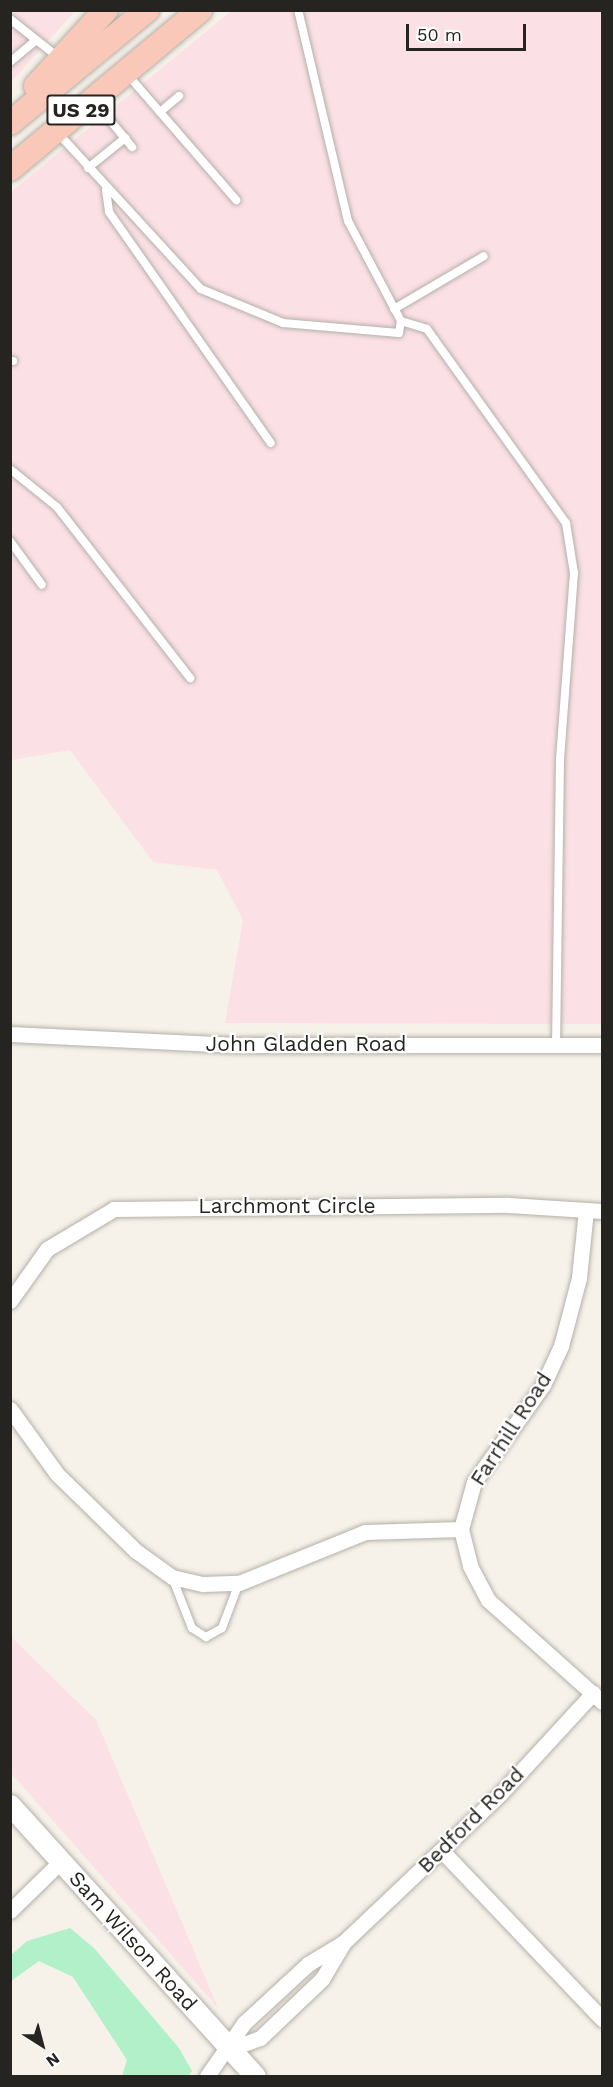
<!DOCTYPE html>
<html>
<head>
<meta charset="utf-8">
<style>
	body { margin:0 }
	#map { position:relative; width:613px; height:2087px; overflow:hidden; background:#f6f1e9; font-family:"Work Sans",sans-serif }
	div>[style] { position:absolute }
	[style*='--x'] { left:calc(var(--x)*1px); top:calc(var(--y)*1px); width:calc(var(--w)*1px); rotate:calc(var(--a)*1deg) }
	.industrial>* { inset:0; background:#fbe0e5 }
	.green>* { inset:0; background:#b2f0c9 }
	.roads { filter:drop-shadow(0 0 2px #b5b0a9) drop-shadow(0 0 2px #b5b0a9) }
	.lane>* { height:8px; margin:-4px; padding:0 4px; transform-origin:4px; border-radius:4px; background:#fff }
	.street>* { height:15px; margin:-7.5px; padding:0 7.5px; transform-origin:7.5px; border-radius:7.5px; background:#fff }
	.secondary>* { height:21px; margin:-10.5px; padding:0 10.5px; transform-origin:10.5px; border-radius:10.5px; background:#fff }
	.primary>* { height:24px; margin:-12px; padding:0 12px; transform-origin:12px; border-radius:12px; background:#f9c8b8 }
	span { translate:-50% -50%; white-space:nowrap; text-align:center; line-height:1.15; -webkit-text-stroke:4.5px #fff; paint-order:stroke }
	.shield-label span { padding:2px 4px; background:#fff; border:2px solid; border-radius:4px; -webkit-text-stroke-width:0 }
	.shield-label { font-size:20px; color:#262421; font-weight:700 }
	.street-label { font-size:21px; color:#262421 }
	.frame { position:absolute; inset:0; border:12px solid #262421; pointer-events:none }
	.north { position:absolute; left:12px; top:2015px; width:60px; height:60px; -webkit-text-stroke:4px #fff; paint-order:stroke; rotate:144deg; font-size:16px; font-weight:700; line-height:24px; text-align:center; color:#262421 }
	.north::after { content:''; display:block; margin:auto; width:21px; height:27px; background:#262421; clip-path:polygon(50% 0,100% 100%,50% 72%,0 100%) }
	.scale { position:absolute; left:406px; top:24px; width:120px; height:27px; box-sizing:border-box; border:3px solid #262421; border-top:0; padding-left:8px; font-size:18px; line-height:21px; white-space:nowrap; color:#262421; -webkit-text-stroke:4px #fff; paint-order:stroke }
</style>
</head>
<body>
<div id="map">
	<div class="industrial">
		<div style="clip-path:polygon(11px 11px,75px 11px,11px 82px)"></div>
		<div style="clip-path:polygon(231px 11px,602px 11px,602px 1024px,225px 1023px,243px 920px,217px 870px,153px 862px,70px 750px,11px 760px,11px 192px)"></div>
		<div style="clip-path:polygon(11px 1637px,96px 1720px,218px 2008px,11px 1773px)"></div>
	</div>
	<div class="green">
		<div style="clip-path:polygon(70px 1928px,94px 1948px,179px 2048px,192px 2071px,189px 2076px,122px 2076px,127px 2060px,73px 1977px,39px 1961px,11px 1981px,11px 1955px,27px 1941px)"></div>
	</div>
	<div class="roads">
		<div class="lane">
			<div style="--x:10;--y:19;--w:61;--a:38.4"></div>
			<div style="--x:10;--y:62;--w:34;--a:-40"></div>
			<div style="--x:127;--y:74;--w:167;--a:49.1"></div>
			<div style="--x:94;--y:101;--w:60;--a:50.4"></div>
			<div style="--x:160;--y:112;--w:25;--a:-40"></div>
			<div style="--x:57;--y:132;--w:213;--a:47.5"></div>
			<div style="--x:201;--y:289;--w:89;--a:22.5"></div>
			<div style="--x:283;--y:323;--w:116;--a:4.9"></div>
			<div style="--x:399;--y:333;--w:12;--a:-81"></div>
			<div style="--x:401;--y:321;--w:113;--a:-117.9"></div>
			<div style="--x:348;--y:221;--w:217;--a:-103.3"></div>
			<div style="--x:88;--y:168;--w:48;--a:-39"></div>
			<div style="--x:106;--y:190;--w:22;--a:82"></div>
			<div style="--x:109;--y:212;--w:282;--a:55"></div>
			<div style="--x:394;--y:309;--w:104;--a:-30.5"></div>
			<div style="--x:401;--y:321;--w:27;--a:17"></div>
			<div style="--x:427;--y:329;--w:239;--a:54.4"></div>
			<div style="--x:566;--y:523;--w:51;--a:80.9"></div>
			<div style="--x:574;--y:573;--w:188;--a:94.3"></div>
			<div style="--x:560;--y:760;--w:284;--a:90.8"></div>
			<div style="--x:10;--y:361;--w:3;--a:0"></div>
			<div style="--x:10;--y:469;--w:60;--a:39"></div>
			<div style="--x:57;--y:507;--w:217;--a:52.1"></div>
			<div style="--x:10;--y:541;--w:54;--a:54"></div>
			<div style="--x:172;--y:1577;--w:55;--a:68.6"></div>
			<div style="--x:192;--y:1628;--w:17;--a:33"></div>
			<div style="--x:206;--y:1637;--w:18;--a:-29"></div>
			<div style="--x:222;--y:1628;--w:48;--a:-69.3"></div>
		</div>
		<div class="street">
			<div style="--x:10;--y:1034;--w:221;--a:2.8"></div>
			<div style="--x:231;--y:1045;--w:371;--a:0"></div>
			<div style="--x:586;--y:1210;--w:68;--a:95.9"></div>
			<div style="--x:579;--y:1278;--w:70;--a:104.8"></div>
			<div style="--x:561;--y:1346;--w:43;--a:114.8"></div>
			<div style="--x:543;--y:1385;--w:119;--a:125.4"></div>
			<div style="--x:474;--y:1482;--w:49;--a:105.5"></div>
			<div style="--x:461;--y:1529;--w:38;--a:76"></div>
			<div style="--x:470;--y:1566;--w:38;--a:62"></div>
			<div style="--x:488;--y:1600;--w:153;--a:41.8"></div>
			<div style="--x:10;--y:1301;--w:64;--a:-54.6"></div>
			<div style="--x:47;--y:1249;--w:78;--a:-30.8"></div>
			<div style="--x:114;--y:1209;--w:395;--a:-0.6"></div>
			<div style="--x:509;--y:1205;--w:93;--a:3.7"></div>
			<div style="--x:10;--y:1409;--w:80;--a:54.1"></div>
			<div style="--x:57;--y:1474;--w:110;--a:44.3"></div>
			<div style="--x:136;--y:1551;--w:44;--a:35.8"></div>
			<div style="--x:172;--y:1577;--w:32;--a:13"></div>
			<div style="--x:203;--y:1584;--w:36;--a:-2"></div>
			<div style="--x:239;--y:1583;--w:136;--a:-22"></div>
			<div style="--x:365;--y:1532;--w:96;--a:-1.8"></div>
			<div style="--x:443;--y:1852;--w:231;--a:46.4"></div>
			<div style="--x:10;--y:1911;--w:71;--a:-44.4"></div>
			<div style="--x:344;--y:1942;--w:216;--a:-43.5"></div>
			<div style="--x:501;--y:1793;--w:136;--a:-47.4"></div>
			<div style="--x:207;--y:2076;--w:65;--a:-55.1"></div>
			<div style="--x:244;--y:2023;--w:87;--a:-42.7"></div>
			<div style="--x:308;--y:1964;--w:42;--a:-31.4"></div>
			<div style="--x:344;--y:1942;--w:43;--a:120.7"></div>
			<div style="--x:322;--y:1979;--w:86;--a:136.4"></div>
			<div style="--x:260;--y:2038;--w:32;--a:160"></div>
		</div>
		<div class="secondary">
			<div style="--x:10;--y:1805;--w:365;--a:47.9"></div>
		</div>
		<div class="primary">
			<div style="--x:36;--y:86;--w:103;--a:-47.4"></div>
			<div style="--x:10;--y:123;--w:178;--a:-39.5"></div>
			<div style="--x:10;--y:169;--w:248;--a:-39.9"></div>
		</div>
	</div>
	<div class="shield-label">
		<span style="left:81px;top:110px">US 29</span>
	</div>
	<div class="street-label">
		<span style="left:306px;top:1044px">John Gladden Road</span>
		<span style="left:287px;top:1206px">Larchmont Circle</span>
		<span style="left:511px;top:1429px;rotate:-57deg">Farrhill Road</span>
		<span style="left:471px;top:1820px;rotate:-45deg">Bedford Road</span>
		<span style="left:133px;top:1941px;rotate:48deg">Sam Wilson Road</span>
	</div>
	<div class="frame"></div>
	<div class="north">N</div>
	<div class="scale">50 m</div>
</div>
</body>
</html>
